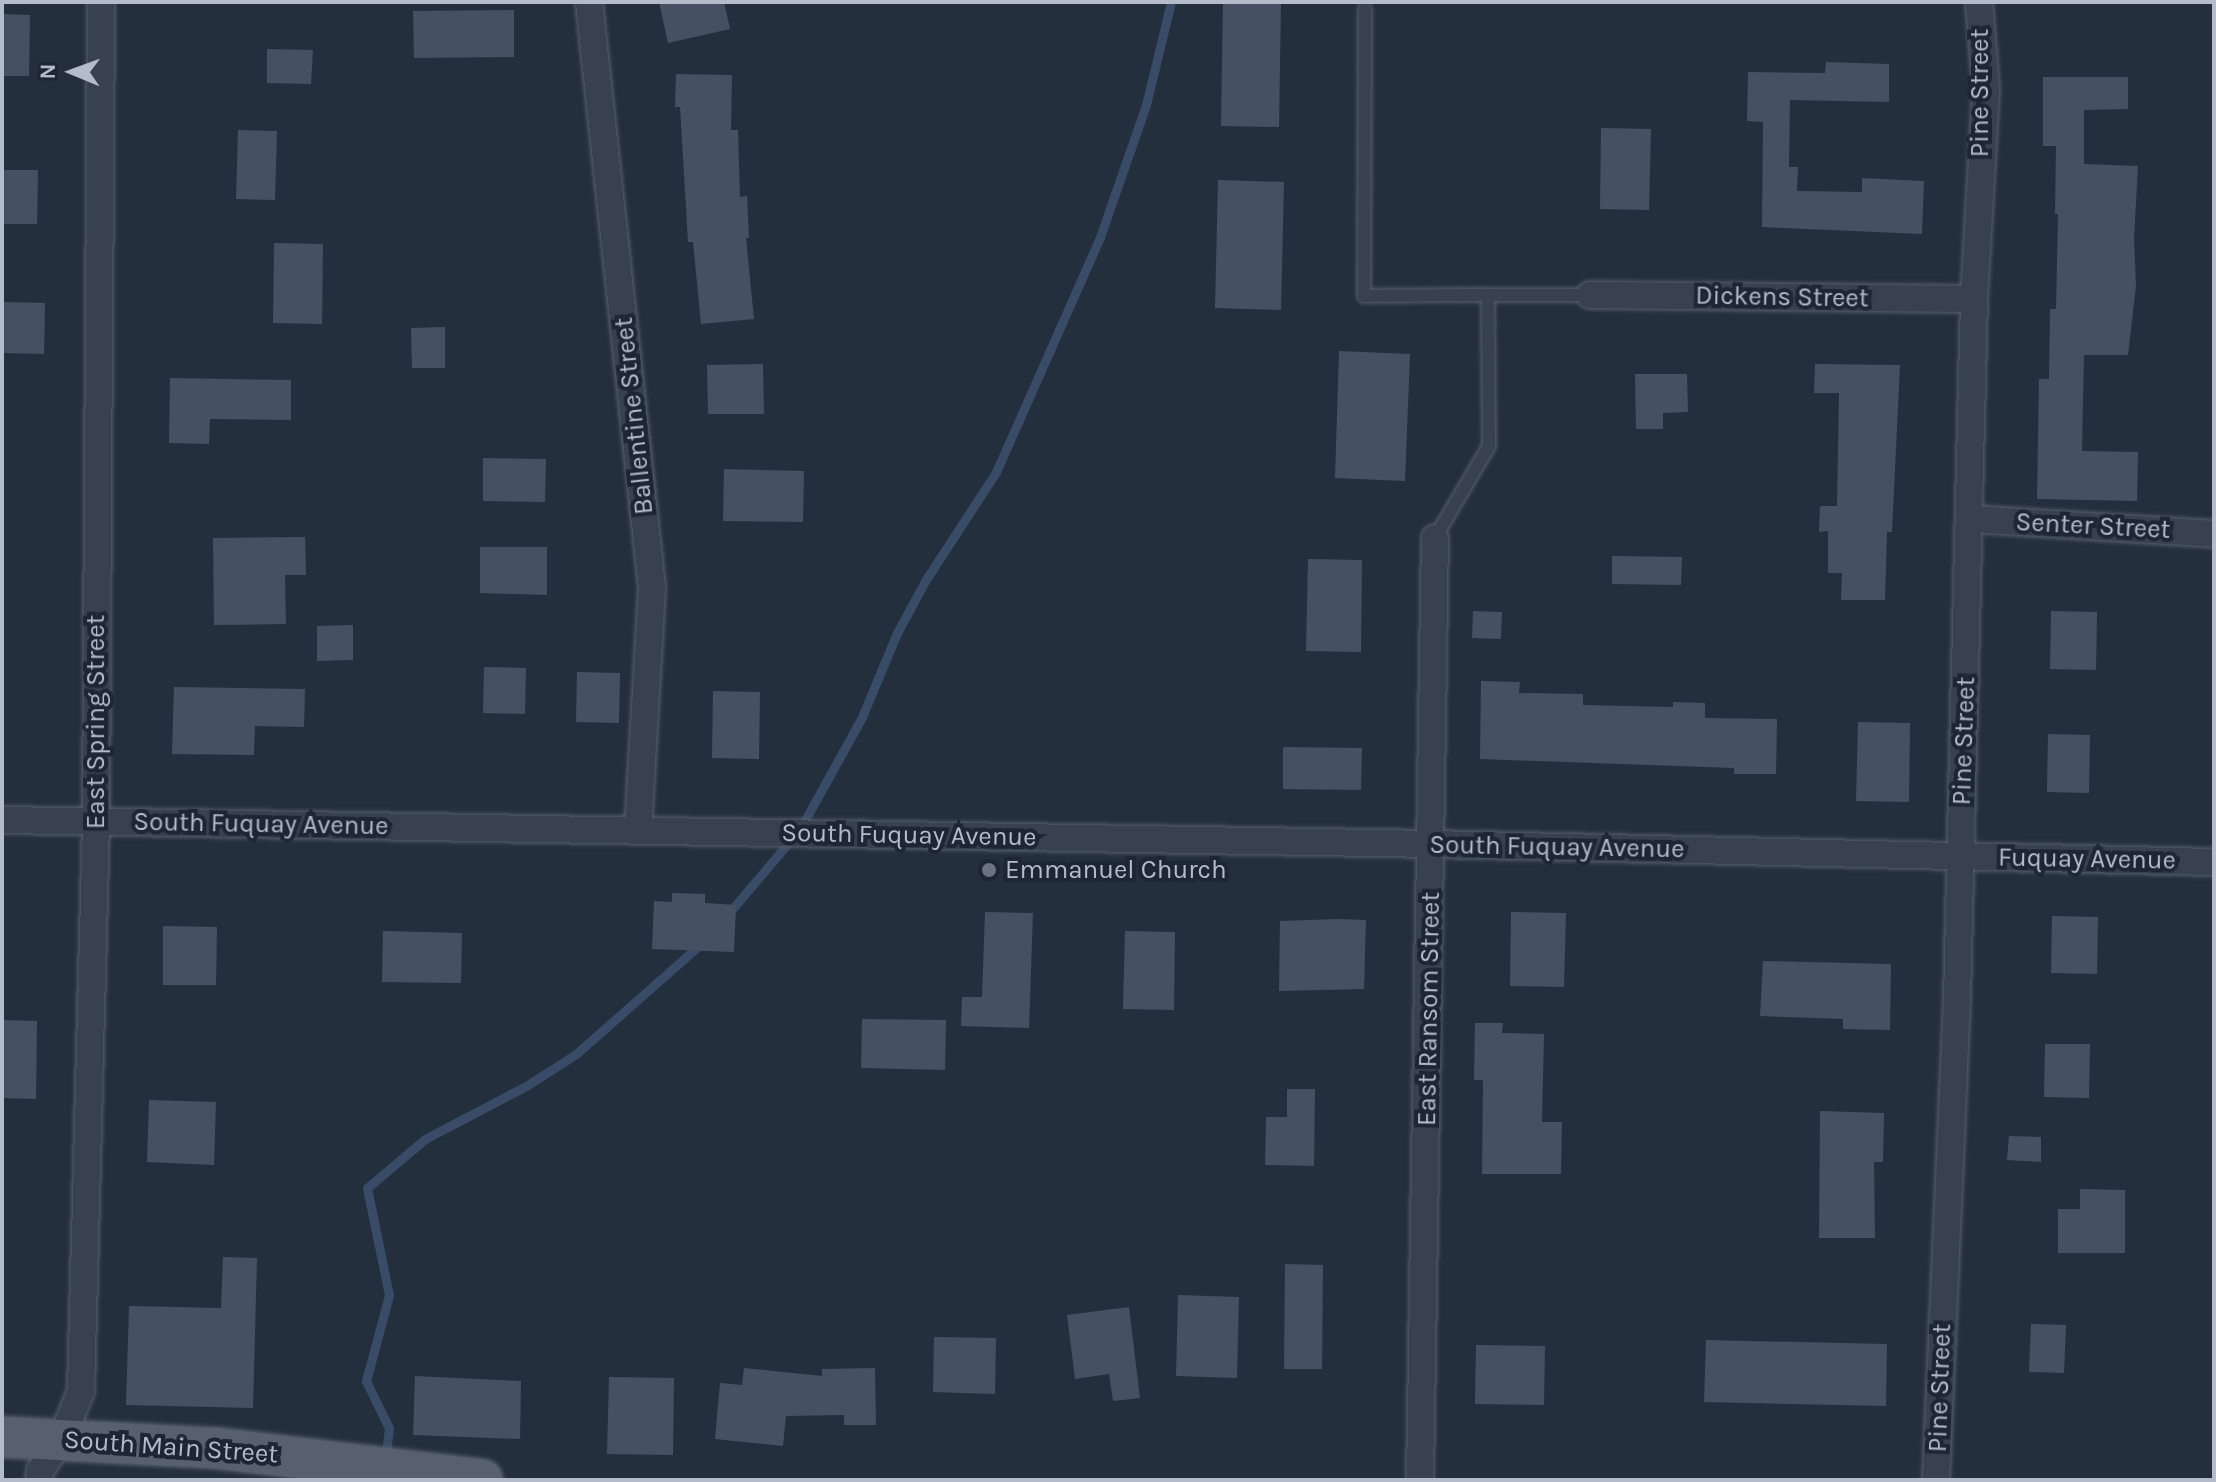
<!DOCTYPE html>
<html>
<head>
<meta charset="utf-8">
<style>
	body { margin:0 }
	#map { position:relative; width:2216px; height:1482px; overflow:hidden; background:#242f3e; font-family:Karla,sans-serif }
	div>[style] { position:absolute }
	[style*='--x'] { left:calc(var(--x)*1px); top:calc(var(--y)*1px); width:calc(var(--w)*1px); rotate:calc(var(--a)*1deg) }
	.stream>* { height:9px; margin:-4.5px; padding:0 4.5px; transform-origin:4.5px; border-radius:4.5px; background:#394c67 }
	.building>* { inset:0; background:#455162 }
	.roads { filter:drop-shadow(0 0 2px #565f6c) drop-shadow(0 0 2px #565f6c) }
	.service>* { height:12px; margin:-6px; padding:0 6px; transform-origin:6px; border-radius:6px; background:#38414e }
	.minor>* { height:26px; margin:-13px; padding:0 13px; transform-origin:13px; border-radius:13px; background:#38414e }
	.primary>* { height:40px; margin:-20px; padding:0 20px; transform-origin:20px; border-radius:20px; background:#56606e }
	.dots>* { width:22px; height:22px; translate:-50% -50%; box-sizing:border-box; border:4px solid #1d2633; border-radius:50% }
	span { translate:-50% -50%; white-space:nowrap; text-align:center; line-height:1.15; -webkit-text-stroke:8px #1d2633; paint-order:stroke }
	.street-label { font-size:26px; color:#b4bcc9 }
	.poi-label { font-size:26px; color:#b4bcc9 }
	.left { translate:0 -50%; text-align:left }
	.frame { position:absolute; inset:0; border:4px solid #b4bcc9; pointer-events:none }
	.north { position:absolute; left:32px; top:32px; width:80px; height:80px; -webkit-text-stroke:6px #1d2633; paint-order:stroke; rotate:271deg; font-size:22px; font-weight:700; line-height:32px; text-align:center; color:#b4bcc9 }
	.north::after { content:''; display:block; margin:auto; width:28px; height:36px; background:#b4bcc9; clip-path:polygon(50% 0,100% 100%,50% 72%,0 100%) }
</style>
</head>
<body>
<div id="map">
	<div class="stream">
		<div style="--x:728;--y:914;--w:111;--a:-49.7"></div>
		<div style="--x:800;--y:829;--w:128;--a:-61"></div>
		<div style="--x:862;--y:717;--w:91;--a:-67.4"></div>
		<div style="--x:897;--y:633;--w:59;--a:-61.7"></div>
		<div style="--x:925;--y:581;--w:130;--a:-56.9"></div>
		<div style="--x:996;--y:472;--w:257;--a:-66.1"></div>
		<div style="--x:1100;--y:237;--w:140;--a:-70.8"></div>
		<div style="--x:1146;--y:105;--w:106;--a:-76.4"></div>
		<div style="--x:385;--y:1461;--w:33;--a:-83"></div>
		<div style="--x:389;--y:1428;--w:52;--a:-116.1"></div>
		<div style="--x:366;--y:1381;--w:89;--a:-75"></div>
		<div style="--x:389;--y:1295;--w:109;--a:-101.6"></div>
		<div style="--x:367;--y:1188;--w:76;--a:-40.2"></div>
		<div style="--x:425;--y:1139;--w:114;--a:-27.7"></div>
		<div style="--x:526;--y:1086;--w:59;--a:-32.6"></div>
		<div style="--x:576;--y:1054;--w:168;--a:-41.4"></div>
	</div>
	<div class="building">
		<div style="clip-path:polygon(659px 2px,724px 2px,730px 29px,668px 43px)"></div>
		<div style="clip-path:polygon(1223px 2px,1281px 2px,1279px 127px,1221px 126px)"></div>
		<div style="clip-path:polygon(514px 10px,514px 57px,414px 58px,413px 11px)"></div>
		<div style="clip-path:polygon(2px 14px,30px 15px,29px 76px,2px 76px)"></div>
		<div style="clip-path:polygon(267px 49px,313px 50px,311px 84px,267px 83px)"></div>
		<div style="clip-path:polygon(1826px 62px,1889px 64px,1889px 102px,1790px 100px,1789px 167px,1798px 167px,1797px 191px,1862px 192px,1862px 178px,1924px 181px,1922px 234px,1762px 227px,1763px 122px,1747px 121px,1748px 72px,1825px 73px)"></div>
		<div style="clip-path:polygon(676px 74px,732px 75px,731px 130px,738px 130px,740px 197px,747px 196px,749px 238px,746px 238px,754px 319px,701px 324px,693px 242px,688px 242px,680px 107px,675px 107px)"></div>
		<div style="clip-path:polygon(2043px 77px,2128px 77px,2128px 109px,2084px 110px,2084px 164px,2138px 166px,2134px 239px,2136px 286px,2128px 355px,2084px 355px,2082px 451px,2138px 452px,2137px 501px,2037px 499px,2039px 379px,2049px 379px,2050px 309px,2056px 309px,2058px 214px,2055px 214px,2056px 146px,2043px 146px)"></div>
		<div style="clip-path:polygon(1601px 128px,1651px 129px,1649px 210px,1600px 209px)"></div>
		<div style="clip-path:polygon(238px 130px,277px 131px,275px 200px,236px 199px)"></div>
		<div style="clip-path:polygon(2px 170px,38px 170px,37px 224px,2px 224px)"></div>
		<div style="clip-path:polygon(1218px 180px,1284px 182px,1281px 310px,1215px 308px)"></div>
		<div style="clip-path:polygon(274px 243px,323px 244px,322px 324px,273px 323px)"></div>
		<div style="clip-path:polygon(2px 302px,45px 303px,44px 354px,2px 353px)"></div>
		<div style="clip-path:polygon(445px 327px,445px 368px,412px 368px,411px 328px)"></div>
		<div style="clip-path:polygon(1339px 351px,1410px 354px,1405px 481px,1335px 478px)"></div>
		<div style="clip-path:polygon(763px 364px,764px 414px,708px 414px,707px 365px)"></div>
		<div style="clip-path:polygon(1815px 364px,1900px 365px,1892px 532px,1887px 532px,1885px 600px,1841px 600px,1842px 573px,1828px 573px,1828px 531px,1819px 532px,1820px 506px,1837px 506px,1839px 393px,1814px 393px)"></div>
		<div style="clip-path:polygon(1635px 374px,1687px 374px,1688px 412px,1663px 413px,1663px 429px,1636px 429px)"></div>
		<div style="clip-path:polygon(170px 378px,291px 380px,291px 420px,210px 419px,209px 444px,169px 443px)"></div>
		<div style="clip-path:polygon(483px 458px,546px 459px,545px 502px,483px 501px)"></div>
		<div style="clip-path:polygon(724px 469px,804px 471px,803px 522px,723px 521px)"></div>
		<div style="clip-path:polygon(305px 537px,306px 575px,285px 575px,286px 624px,214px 625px,213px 538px)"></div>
		<div style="clip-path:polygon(480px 547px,547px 547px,547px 595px,480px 593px)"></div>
		<div style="clip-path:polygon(1612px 556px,1682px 557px,1681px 585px,1612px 584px)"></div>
		<div style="clip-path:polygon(1308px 559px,1362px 560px,1361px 652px,1306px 651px)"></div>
		<div style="clip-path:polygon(1473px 611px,1502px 612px,1501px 639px,1472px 638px)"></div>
		<div style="clip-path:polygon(2051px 611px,2097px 612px,2096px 670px,2050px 669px)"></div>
		<div style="clip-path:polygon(353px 625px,353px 660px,317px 661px,317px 626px)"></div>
		<div style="clip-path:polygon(484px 667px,526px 668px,525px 714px,483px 713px)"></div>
		<div style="clip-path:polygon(577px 672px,620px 673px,619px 723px,576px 722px)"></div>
		<div style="clip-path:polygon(1481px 681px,1520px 682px,1519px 693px,1583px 694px,1583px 705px,1673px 707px,1673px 702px,1705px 703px,1705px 718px,1777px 719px,1776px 774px,1734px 774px,1734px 768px,1480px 759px)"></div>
		<div style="clip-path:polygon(174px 687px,305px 689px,304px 727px,255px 726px,254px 755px,172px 754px)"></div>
		<div style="clip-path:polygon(713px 691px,760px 692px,759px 759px,712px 758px)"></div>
		<div style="clip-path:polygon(1858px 722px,1910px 723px,1909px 802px,1856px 801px)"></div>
		<div style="clip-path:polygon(2048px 734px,2090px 735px,2089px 793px,2047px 792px)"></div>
		<div style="clip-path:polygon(1283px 747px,1362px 748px,1361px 790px,1283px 789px)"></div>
		<div style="clip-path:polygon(672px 893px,705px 894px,705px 903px,736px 905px,734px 952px,652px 949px,654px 901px,672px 902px)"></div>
		<div style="clip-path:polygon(985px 912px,1033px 913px,1029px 1028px,961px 1026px,962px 997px,982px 997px)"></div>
		<div style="clip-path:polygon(1511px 912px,1566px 913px,1564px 987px,1510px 986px)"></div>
		<div style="clip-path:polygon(2052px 916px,2098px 917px,2097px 974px,2051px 973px)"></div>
		<div style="clip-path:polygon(1338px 919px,1366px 920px,1364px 989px,1279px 991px,1280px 921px)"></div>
		<div style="clip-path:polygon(163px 926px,217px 927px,216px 985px,163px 985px)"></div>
		<div style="clip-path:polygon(383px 931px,462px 933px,461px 983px,382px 982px)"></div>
		<div style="clip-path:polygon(1125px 931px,1175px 932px,1174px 1010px,1123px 1009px)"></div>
		<div style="clip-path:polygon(1763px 961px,1891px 964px,1890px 1030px,1843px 1029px,1843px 1019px,1760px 1016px)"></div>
		<div style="clip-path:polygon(862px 1019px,946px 1020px,945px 1070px,861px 1068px)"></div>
		<div style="clip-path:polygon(2px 1020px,37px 1021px,36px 1099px,2px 1098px)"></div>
		<div style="clip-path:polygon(1475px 1023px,1503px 1023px,1502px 1033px,1544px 1034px,1542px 1122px,1562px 1122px,1561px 1174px,1482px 1174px,1483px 1080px,1474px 1080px)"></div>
		<div style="clip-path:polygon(2045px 1044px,2090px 1044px,2089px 1098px,2044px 1097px)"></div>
		<div style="clip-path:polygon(1287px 1089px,1315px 1089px,1314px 1166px,1265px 1165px,1266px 1117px,1287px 1117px)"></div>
		<div style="clip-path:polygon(149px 1100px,216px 1102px,214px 1165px,147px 1162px)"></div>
		<div style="clip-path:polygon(1820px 1111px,1884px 1113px,1883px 1162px,1874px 1162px,1875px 1238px,1819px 1238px)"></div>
		<div style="clip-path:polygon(2009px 1136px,2041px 1137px,2041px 1162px,2007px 1160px)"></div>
		<div style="clip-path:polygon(2080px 1189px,2125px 1190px,2125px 1253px,2058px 1253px,2058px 1209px,2080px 1209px)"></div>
		<div style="clip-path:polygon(223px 1257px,257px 1258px,253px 1408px,126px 1405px,129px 1306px,221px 1308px)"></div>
		<div style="clip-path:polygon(1285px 1264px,1323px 1265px,1322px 1369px,1284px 1369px)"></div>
		<div style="clip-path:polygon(1178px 1295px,1239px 1297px,1237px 1378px,1176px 1376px)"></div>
		<div style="clip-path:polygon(1129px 1307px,1140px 1398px,1113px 1401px,1109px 1374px,1075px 1379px,1067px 1315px)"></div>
		<div style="clip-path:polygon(2031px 1324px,2066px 1325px,2064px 1373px,2029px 1372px)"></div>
		<div style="clip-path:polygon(934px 1337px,996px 1338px,995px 1394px,933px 1392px)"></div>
		<div style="clip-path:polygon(1706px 1340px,1887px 1344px,1886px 1406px,1704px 1402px)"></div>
		<div style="clip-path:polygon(1476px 1345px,1545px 1346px,1544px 1405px,1475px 1404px)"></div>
		<div style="clip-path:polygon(744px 1368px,822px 1376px,822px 1369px,875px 1368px,876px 1425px,844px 1425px,844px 1415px,786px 1416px,783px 1446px,715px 1439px,720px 1383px,742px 1385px)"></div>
		<div style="clip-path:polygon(415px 1376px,521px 1381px,520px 1439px,413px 1435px)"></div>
		<div style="clip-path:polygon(609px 1377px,674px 1378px,673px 1455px,607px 1454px)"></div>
	</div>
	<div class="roads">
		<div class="service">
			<div style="--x:1365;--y:9;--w:287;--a:90.2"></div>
			<div style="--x:1364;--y:296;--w:124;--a:-0.5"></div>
			<div style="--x:1435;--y:538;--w:107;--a:-59.6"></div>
			<div style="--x:1489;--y:446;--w:151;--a:-90.4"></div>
			<div style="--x:1488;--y:295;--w:102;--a:0"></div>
		</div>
		<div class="minor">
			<div style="--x:589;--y:2;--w:589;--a:83.86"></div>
			<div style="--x:652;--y:588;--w:243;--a:93.3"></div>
			<div style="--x:1590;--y:295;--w:384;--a:0.6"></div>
			<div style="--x:1971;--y:519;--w:243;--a:3.5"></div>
			<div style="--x:2;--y:820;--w:1430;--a:0.96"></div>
			<div style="--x:1432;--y:844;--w:782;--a:1.32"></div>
			<div style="--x:39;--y:1480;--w:9;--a:-84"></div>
			<div style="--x:40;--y:1471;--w:40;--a:-56"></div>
			<div style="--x:62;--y:1438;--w:51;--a:-68"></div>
			<div style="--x:81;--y:1391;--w:570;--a:-88.49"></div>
			<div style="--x:96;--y:821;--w:819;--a:-89.65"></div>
			<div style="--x:1420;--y:1480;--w:942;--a:-89.09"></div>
			<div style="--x:1936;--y:1480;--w:481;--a:-87.5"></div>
			<div style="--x:1957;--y:999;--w:700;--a:-88.61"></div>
			<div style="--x:1974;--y:299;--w:211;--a:-86.7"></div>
			<div style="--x:1986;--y:88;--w:86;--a:-94.7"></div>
		</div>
		<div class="primary">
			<div style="--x:2;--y:1437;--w:213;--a:3"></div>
			<div style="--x:215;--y:1448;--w:269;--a:6.8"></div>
		</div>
	</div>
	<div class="dots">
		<div style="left:989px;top:870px;background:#6b7280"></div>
	</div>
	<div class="street-label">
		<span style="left:1980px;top:93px;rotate:-90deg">Pine Street</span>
		<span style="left:1782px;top:297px;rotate:1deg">Dickens Street</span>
		<span style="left:634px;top:416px;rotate:-96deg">Ballentine Street</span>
		<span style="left:2093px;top:526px;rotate:3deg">Senter Street</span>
		<span style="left:96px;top:722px;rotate:-90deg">East Spring Street</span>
		<span style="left:1964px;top:741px;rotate:-88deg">Pine Street</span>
		<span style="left:261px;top:824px;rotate:1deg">South Fuquay Avenue</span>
		<span style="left:909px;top:835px;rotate:1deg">South Fuquay Avenue</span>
		<span style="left:1557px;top:847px;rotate:1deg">South Fuquay Avenue</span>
		<span style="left:2087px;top:859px;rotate:1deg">Fuquay Avenue</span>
		<span style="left:1429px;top:1009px;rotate:-89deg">East Ransom Street</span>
		<span style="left:1940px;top:1388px;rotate:-88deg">Pine Street</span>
		<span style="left:171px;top:1447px;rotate:4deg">South Main Street</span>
	</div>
	<div class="poi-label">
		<span class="left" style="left:1005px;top:870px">Emmanuel Church</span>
	</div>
	<div class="frame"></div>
	<div class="north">N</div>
</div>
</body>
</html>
